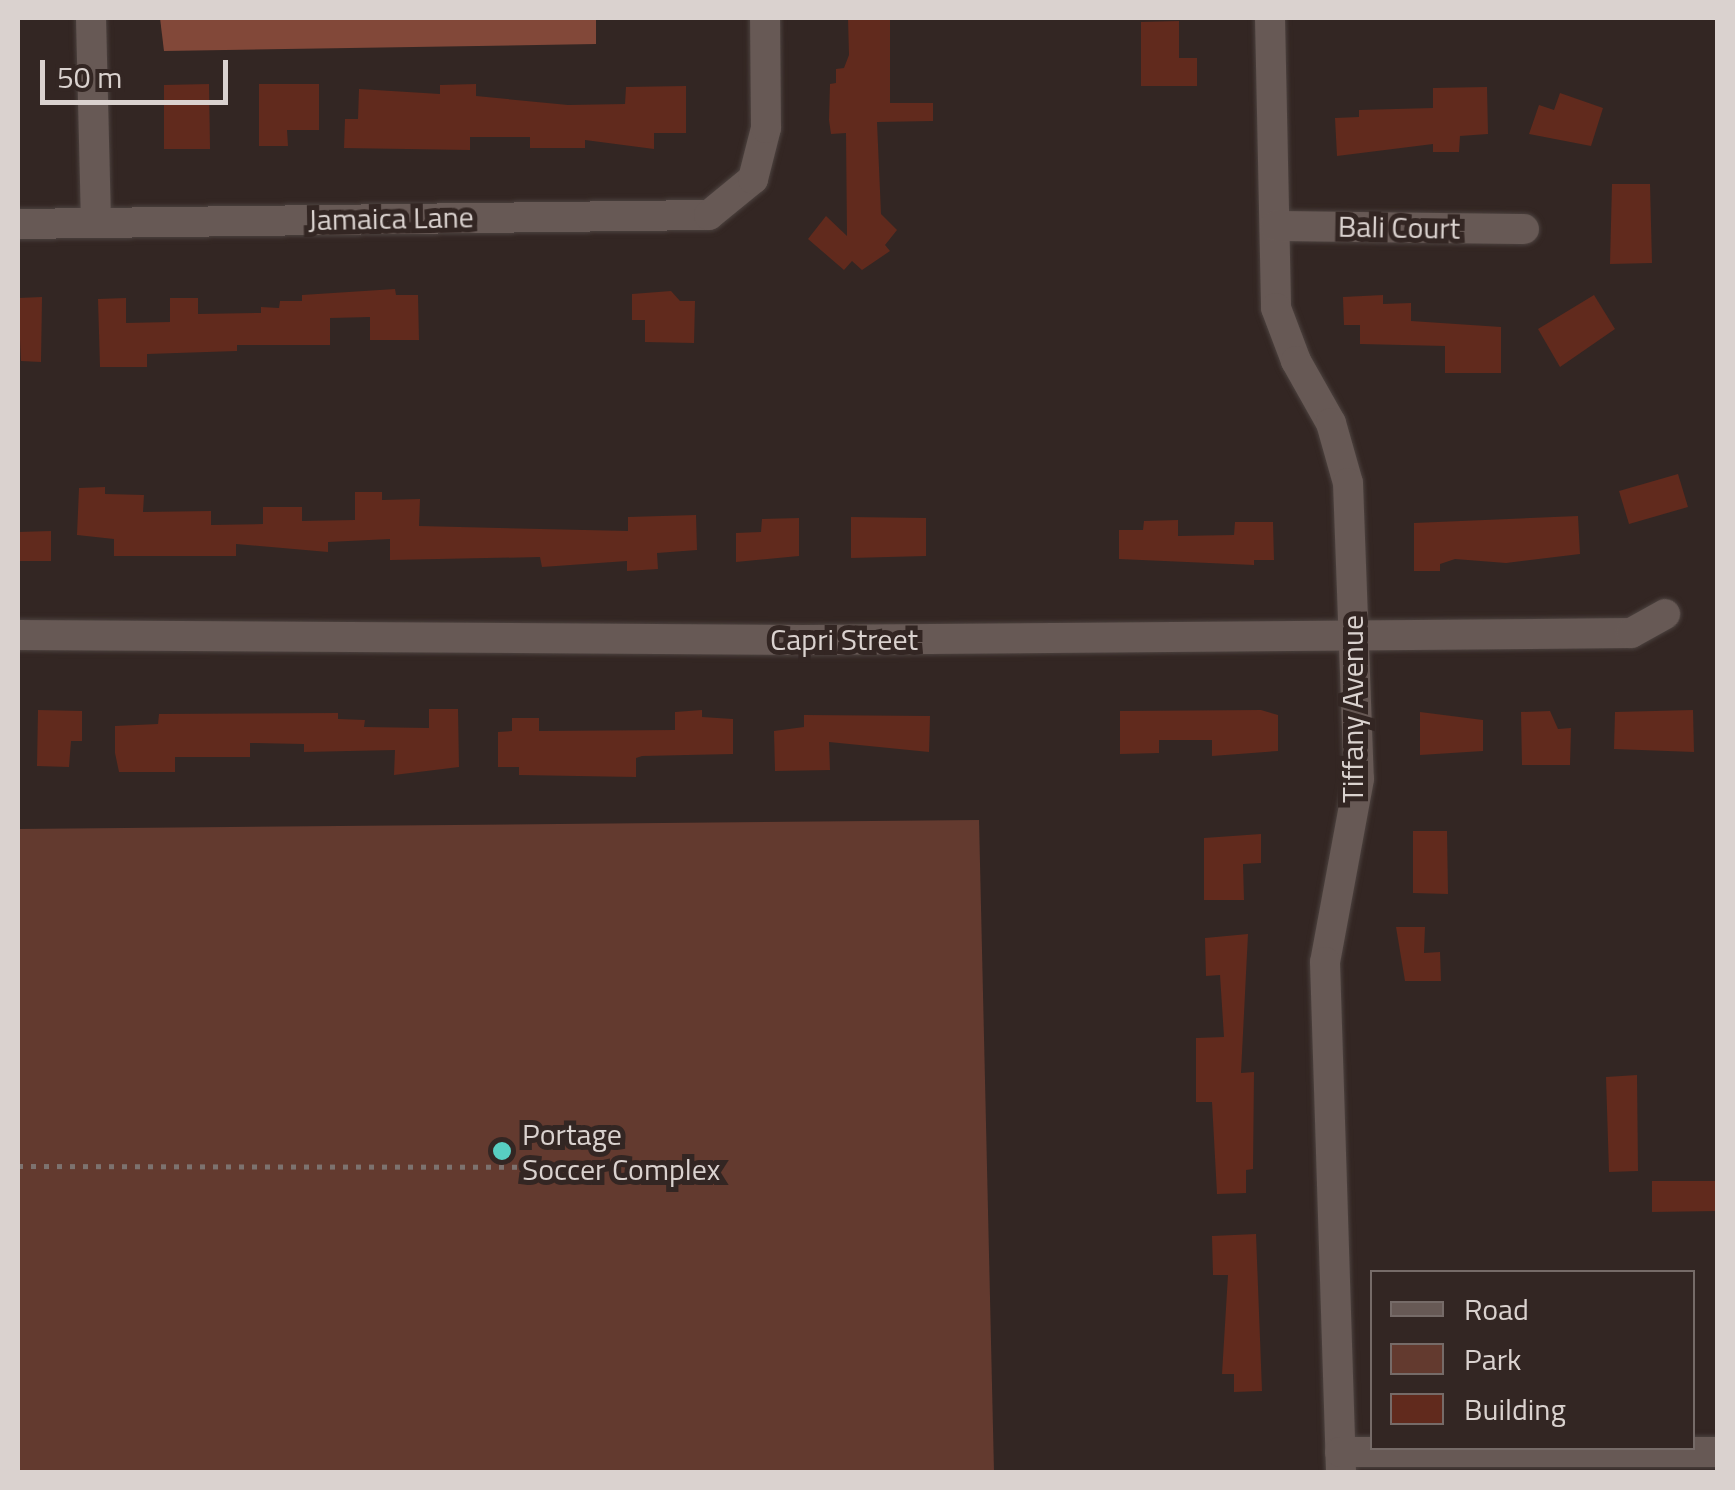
<!DOCTYPE html>
<html>
<head>
<meta charset="utf-8">
<style>
	body { margin:0 }
	#map { position:relative; width:1735px; height:1490px; overflow:hidden; background:#332623; font-family:"Titillium Web",sans-serif }
	div>[style] { position:absolute }
	[style*='--x'] { left:calc(var(--x)*1px); top:calc(var(--y)*1px); width:calc(var(--w)*1px); rotate:calc(var(--a)*1deg) }
	.green>* { inset:0; background:#633a2f }
	.forest>* { inset:0; background:#824839 }
	.building>* { inset:0; background:#612a1d }
	.path>* { height:5px; margin-top:-2.5px; transform-origin:0; background:repeating-linear-gradient(90deg,#7d726f 0 5px,transparent 0 13px) }
	.roads { filter:drop-shadow(0 0 2px #4c423f) drop-shadow(0 0 2px #4c423f) }
	.minor>* { height:30px; margin:-15px; padding:0 15px; transform-origin:15px; border-radius:15px; background:#675955 }
	.dots>* { width:28px; height:28px; translate:-50% -50%; box-sizing:border-box; border:5px solid #332623; border-radius:50% }
	span { translate:-50% -50%; white-space:nowrap; text-align:center; line-height:1.15; -webkit-text-stroke:10px #332623; paint-order:stroke }
	.street-label { font-size:30px; color:#dad2cf }
	.poi-label { font-size:30px; color:#dad2cf }
	.left { translate:0 -50%; text-align:left }
	.frame { position:absolute; inset:0; border:20px solid #dad2cf; pointer-events:none }
	.legend { position:absolute; left:1370px; top:1270px; width:325px; height:180px; box-sizing:border-box; background:#332623; border:2px solid #766b68; margin:0; padding:12px 18px; list-style:none; font-size:30px; color:#dad2cf }
	.legend li { display:flex; align-items:center; gap:20px; height:50px }
	.legend b { width:50px; border:2px solid #766b68 }
	.scale { position:absolute; left:40px; top:60px; width:188px; height:45px; box-sizing:border-box; border:5px solid #dad2cf; border-top:0; padding-left:12px; font-size:30px; line-height:35px; white-space:nowrap; color:#dad2cf; -webkit-text-stroke:8px #332623; paint-order:stroke }
</style>
</head>
<body>
<div id="map">
	<div class="green">
		<div style="clip-path:polygon(979px 820px,994px 1472px,18px 1472px,18px 829px)"></div>
	</div>
	<div class="forest">
		<div style="clip-path:polygon(160px 18px,596px 18px,596px 44px,164px 51px)"></div>
	</div>
	<div class="building">
		<div style="clip-path:polygon(848px 18px,890px 18px,890px 103px,933px 103px,933px 121px,877px 122px,881px 214px,897px 230px,885px 245px,890px 251px,862px 270px,852px 261px,844px 270px,808px 239px,826px 216px,847px 236px,846px 133px,831px 134px,829px 120px,830px 84px,836px 83px,836px 69px,844px 68px,849px 55px)"></div>
		<div style="clip-path:polygon(1179px 21px,1179px 58px,1197px 58px,1197px 86px,1141px 86px,1141px 22px)"></div>
		<div style="clip-path:polygon(209px 84px,210px 149px,164px 149px,164px 85px)"></div>
		<div style="clip-path:polygon(259px 84px,319px 84px,319px 130px,287px 130px,288px 146px,259px 146px)"></div>
		<div style="clip-path:polygon(476px 84px,476px 96px,568px 105px,625px 104px,626px 87px,686px 86px,686px 133px,654px 133px,654px 149px,585px 140px,585px 148px,530px 148px,530px 137px,470px 137px,470px 150px,344px 148px,345px 119px,358px 119px,359px 89px,440px 94px,440px 85px)"></div>
		<div style="clip-path:polygon(1487px 87px,1488px 134px,1460px 136px,1459px 152px,1433px 152px,1433px 144px,1337px 156px,1335px 118px,1359px 117px,1359px 110px,1433px 108px,1433px 88px)"></div>
		<div style="clip-path:polygon(1560px 93px,1603px 108px,1591px 146px,1529px 134px,1539px 105px,1554px 110px)"></div>
		<div style="clip-path:polygon(1612px 184px,1650px 184px,1652px 263px,1610px 264px)"></div>
		<div style="clip-path:polygon(395px 289px,396px 295px,418px 295px,419px 340px,370px 340px,370px 317px,330px 318px,330px 345px,237px 345px,237px 351px,147px 354px,147px 367px,100px 367px,98px 299px,126px 298px,126px 323px,170px 322px,170px 298px,198px 298px,198px 314px,261px 313px,261px 307px,279px 308px,280px 301px,302px 301px,302px 295px)"></div>
		<div style="clip-path:polygon(671px 291px,680px 301px,695px 301px,694px 343px,645px 342px,645px 320px,632px 320px,632px 294px)"></div>
		<div style="clip-path:polygon(1383px 295px,1383px 304px,1411px 303px,1411px 321px,1501px 327px,1501px 373px,1445px 373px,1445px 346px,1360px 344px,1360px 325px,1344px 325px,1343px 297px)"></div>
		<div style="clip-path:polygon(1594px 295px,1615px 329px,1560px 367px,1538px 329px)"></div>
		<div style="clip-path:polygon(42px 297px,41px 362px,21px 361px,18px 298px)"></div>
		<div style="clip-path:polygon(1678px 474px,1688px 507px,1629px 524px,1619px 491px)"></div>
		<div style="clip-path:polygon(105px 487px,105px 494px,144px 495px,143px 512px,211px 511px,211px 525px,263px 524px,263px 507px,302px 507px,302px 521px,355px 520px,355px 492px,382px 492px,382px 500px,420px 499px,419px 526px,628px 531px,628px 517px,696px 515px,697px 550px,657px 553px,658px 569px,627px 571px,627px 561px,542px 567px,540px 557px,390px 560px,390px 539px,328px 542px,328px 552px,236px 544px,236px 556px,114px 556px,114px 539px,77px 535px,79px 488px)"></div>
		<div style="clip-path:polygon(1578px 516px,1580px 554px,1506px 563px,1455px 559px,1440px 564px,1440px 571px,1414px 571px,1414px 523px)"></div>
		<div style="clip-path:polygon(851px 517px,926px 518px,926px 556px,851px 558px)"></div>
		<div style="clip-path:polygon(799px 518px,799px 556px,736px 562px,736px 533px,761px 532px,762px 519px)"></div>
		<div style="clip-path:polygon(1178px 520px,1178px 536px,1234px 535px,1235px 522px,1273px 522px,1274px 560px,1254px 560px,1254px 565px,1119px 559px,1119px 530px,1143px 530px,1144px 521px)"></div>
		<div style="clip-path:polygon(51px 531px,51px 561px,18px 561px,18px 532px)"></div>
		<div style="clip-path:polygon(429px 709px,458px 709px,459px 767px,394px 775px,395px 750px,304px 752px,304px 744px,250px 743px,250px 757px,175px 757px,175px 772px,119px 772px,115px 753px,115px 726px,158px 724px,159px 714px,338px 713px,338px 719px,365px 720px,364px 727px,429px 728px)"></div>
		<div style="clip-path:polygon(38px 710px,82px 711px,82px 741px,71px 741px,69px 767px,37px 766px)"></div>
		<div style="clip-path:polygon(702px 710px,702px 717px,733px 719px,733px 754px,642px 756px,636px 758px,636px 777px,519px 775px,519px 767px,498px 767px,498px 732px,512px 731px,512px 718px,539px 718px,539px 731px,675px 730px,675px 712px)"></div>
		<div style="clip-path:polygon(1261px 710px,1278px 715px,1278px 751px,1212px 756px,1212px 740px,1159px 740px,1159px 753px,1120px 754px,1120px 711px)"></div>
		<div style="clip-path:polygon(1693px 710px,1694px 752px,1614px 749px,1615px 712px)"></div>
		<div style="clip-path:polygon(1550px 711px,1558px 729px,1571px 728px,1570px 765px,1522px 765px,1521px 712px)"></div>
		<div style="clip-path:polygon(1420px 712px,1483px 720px,1483px 751px,1420px 755px)"></div>
		<div style="clip-path:polygon(804px 715px,930px 716px,929px 752px,829px 742px,830px 770px,775px 771px,774px 731px,804px 727px)"></div>
		<div style="clip-path:polygon(1413px 831px,1447px 831px,1448px 894px,1413px 893px)"></div>
		<div style="clip-path:polygon(1261px 834px,1261px 863px,1243px 864px,1244px 900px,1204px 900px,1204px 838px)"></div>
		<div style="clip-path:polygon(1396px 927px,1425px 927px,1424px 953px,1440px 952px,1441px 981px,1405px 981px)"></div>
		<div style="clip-path:polygon(1248px 934px,1241px 1073px,1254px 1072px,1253px 1169px,1246px 1170px,1246px 1193px,1217px 1194px,1212px 1102px,1196px 1102px,1196px 1038px,1224px 1037px,1220px 975px,1206px 976px,1205px 938px)"></div>
		<div style="clip-path:polygon(1637px 1075px,1638px 1171px,1609px 1172px,1606px 1077px)"></div>
		<div style="clip-path:polygon(1652px 1181px,1718px 1181px,1718px 1211px,1652px 1212px)"></div>
		<div style="clip-path:polygon(1256px 1234px,1262px 1391px,1234px 1392px,1234px 1374px,1222px 1374px,1228px 1275px,1213px 1275px,1212px 1236px)"></div>
	</div>
	<div class="path">
		<div style="--x:18;--y:1166;--w:572;--a:0.1"></div>
	</div>
	<div class="roads">
		<div class="minor">
			<div style="--x:91;--y:18;--w:203;--a:88.6"></div>
			<div style="--x:1270;--y:18;--w:290;--a:88.8"></div>
			<div style="--x:1276;--y:308;--w:57;--a:69.3"></div>
			<div style="--x:1296;--y:361;--w:71;--a:60.6"></div>
			<div style="--x:1331;--y:423;--w:62;--a:74.2"></div>
			<div style="--x:1348;--y:483;--w:296;--a:87.9"></div>
			<div style="--x:1359;--y:779;--w:186;--a:100.5"></div>
			<div style="--x:1325;--y:962;--w:510;--a:88.2"></div>
			<div style="--x:18;--y:224;--w:691;--a:-0.75"></div>
			<div style="--x:709;--y:215;--w:57;--a:-39.3"></div>
			<div style="--x:753;--y:179;--w:53;--a:-75.7"></div>
			<div style="--x:766;--y:128;--w:110;--a:-90.5"></div>
			<div style="--x:1275;--y:226;--w:249;--a:0.7"></div>
			<div style="--x:18;--y:635;--w:785;--a:0.36"></div>
			<div style="--x:803;--y:640;--w:828;--a:-0.48"></div>
			<div style="--x:1631;--y:633;--w:39;--a:-29"></div>
			<div style="--x:1340;--y:1452;--w:378;--a:0"></div>
		</div>
	</div>
	<div class="dots">
		<div style="left:502px;top:1151px;background:#58cec1"></div>
	</div>
	<div class="street-label">
		<span style="left:391px;top:218px;rotate:-1deg">Jamaica Lane</span>
		<span style="left:1399px;top:227px;rotate:1deg">Bali Court</span>
		<span style="left:844px;top:639px">Capri Street</span>
		<span style="left:1352px;top:709px;rotate:-90deg">Tiffany Avenue</span>
	</div>
	<div class="poi-label">
		<span class="left" style="left:522px;top:1151px">Portage<br>Soccer Complex</span>
	</div>
	<div class="frame"></div>
	<ul class="legend">
	<li><b style="height:12px;background:#675955"></b>Road</li>
	<li><b style="height:28px;background:#633a2f"></b>Park</li>
	<li><b style="height:28px;background:#612a1d"></b>Building</li>
	</ul>
	<div class="scale">50 m</div>
</div>
</body>
</html>
